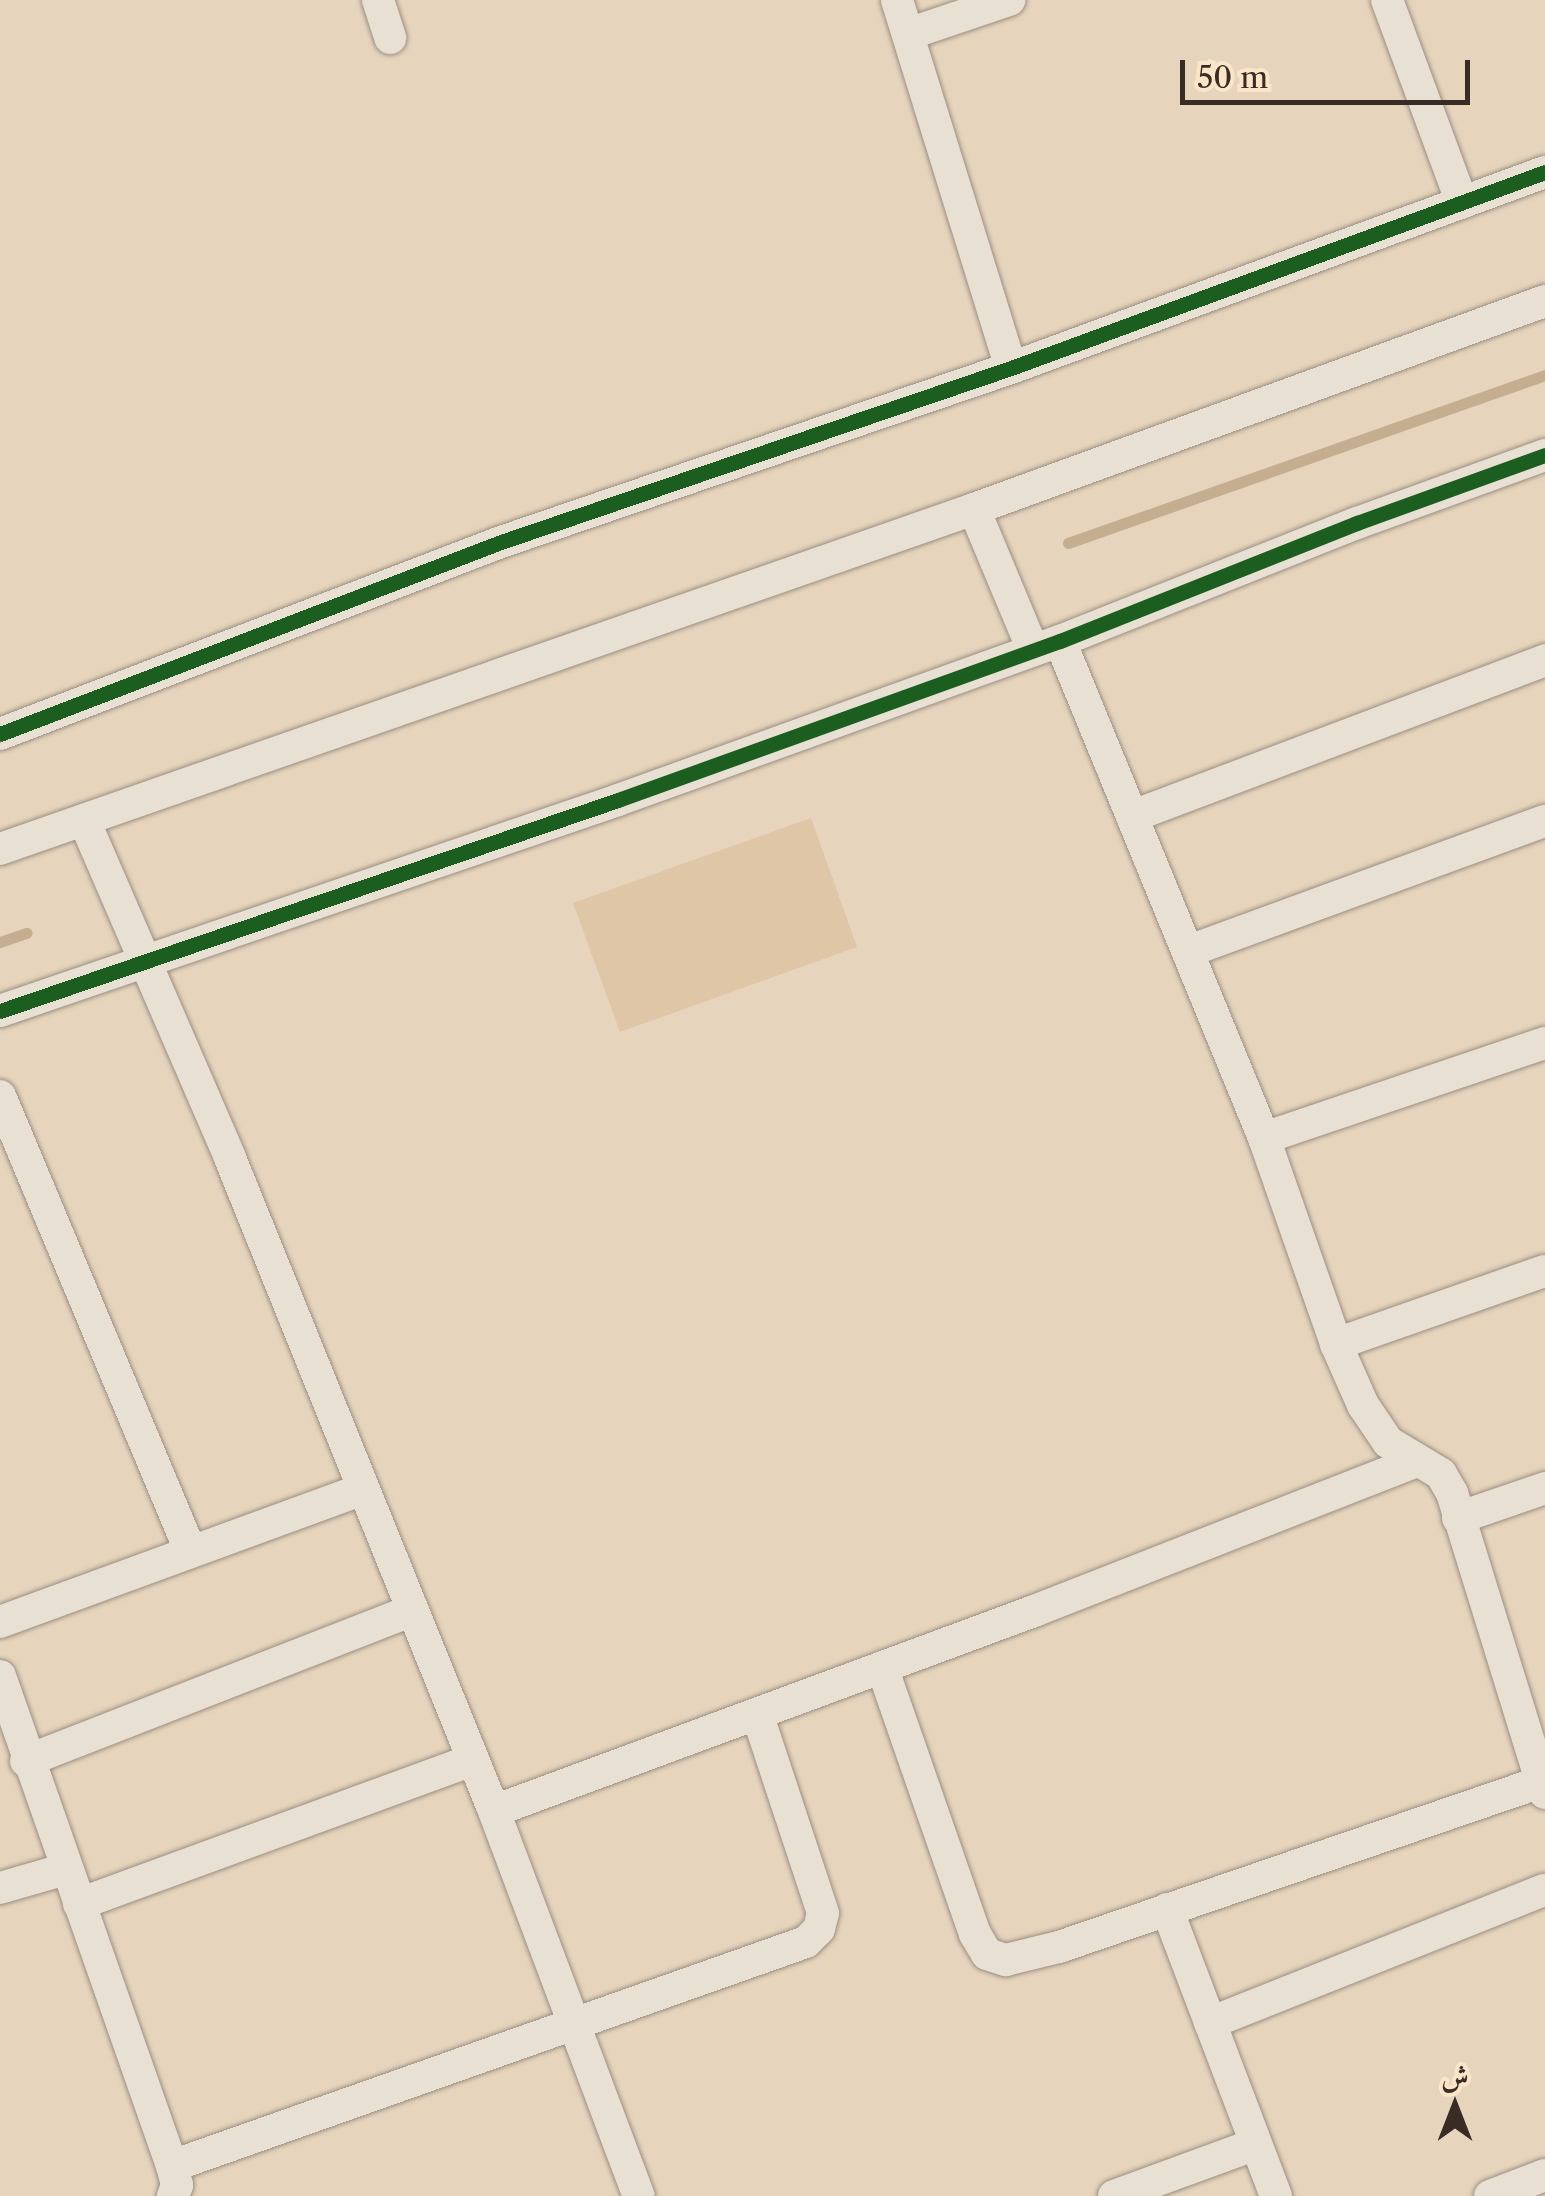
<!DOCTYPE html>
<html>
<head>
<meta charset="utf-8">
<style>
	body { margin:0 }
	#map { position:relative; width:1545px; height:2196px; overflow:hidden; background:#e6d4bc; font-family:"Libre Caslon Text",Amiri,serif }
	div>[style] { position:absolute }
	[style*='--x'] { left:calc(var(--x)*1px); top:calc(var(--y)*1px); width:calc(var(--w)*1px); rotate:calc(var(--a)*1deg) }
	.green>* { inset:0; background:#dec6a6 }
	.stream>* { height:11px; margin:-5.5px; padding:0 5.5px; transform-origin:5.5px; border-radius:5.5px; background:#c5ae90 }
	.roads { filter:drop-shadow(0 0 2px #9b8f81) drop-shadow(0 0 2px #9b8f81) }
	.minor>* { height:32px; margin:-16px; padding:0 16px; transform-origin:16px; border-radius:16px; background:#e9e0d4 }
	.cycleway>* { height:15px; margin:-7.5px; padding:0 7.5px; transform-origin:7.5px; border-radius:7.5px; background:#1b5e20 }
	span { translate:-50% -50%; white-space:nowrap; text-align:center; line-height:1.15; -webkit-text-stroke:10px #fae5c8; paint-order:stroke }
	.north { position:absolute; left:1405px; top:2056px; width:100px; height:100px; -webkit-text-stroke:8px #fae5c8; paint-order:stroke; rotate:0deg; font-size:28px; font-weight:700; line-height:40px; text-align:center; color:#392c25 }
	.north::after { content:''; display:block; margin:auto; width:35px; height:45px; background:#392c25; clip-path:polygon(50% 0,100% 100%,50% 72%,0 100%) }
	.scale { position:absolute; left:1180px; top:60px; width:290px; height:45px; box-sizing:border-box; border:5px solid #392c25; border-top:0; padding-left:12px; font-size:30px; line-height:35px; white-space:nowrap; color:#392c25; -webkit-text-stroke:8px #fae5c8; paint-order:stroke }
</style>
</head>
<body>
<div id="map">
	<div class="green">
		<div style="clip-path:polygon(811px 818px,857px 947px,620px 1032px,573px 903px)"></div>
	</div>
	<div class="stream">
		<div style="--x:1068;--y:543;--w:506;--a:-19.4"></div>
		<div style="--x:0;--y:942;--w:28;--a:-19"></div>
	</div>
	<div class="roads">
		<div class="minor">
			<div style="--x:378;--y:0;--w:40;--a:72"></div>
			<div style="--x:897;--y:0;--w:385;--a:72.8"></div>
			<div style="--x:1387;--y:0;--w:216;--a:69.7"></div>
			<div style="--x:908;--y:34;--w:107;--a:-18.6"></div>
			<div style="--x:974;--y:509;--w:153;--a:67.3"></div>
			<div style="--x:1060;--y:641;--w:537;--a:67.68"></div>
			<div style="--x:1264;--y:1138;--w:218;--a:70.7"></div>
			<div style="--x:1336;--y:1344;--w:67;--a:66.1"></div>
			<div style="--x:1363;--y:1405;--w:45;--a:56"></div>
			<div style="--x:1388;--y:1442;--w:62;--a:31.1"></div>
			<div style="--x:1441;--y:1474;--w:22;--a:60"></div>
			<div style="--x:1452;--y:1493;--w:314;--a:72.8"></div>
			<div style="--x:0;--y:734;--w:537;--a:-20.97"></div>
			<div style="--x:501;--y:542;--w:539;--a:-18.84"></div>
			<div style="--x:1011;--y:368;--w:569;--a:-20.16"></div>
			<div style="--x:1133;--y:816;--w:441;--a:-20.7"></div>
			<div style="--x:84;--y:820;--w:368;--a:66.6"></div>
			<div style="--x:230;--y:1158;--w:704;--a:67.99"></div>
			<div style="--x:494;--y:1811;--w:411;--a:69.4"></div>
			<div style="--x:0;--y:849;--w:1032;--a:-19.24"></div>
			<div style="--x:974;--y:509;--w:608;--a:-20.02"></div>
			<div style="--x:1189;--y:951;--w:379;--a:-20.1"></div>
			<div style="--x:0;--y:1011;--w:653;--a:-18.85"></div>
			<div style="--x:618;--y:800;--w:470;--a:-19.8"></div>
			<div style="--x:1060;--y:641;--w:320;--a:-21.7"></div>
			<div style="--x:1357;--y:523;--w:200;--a:-19.9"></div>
			<div style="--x:0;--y:1096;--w:494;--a:67.3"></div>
			<div style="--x:1264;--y:1138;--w:297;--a:-18.7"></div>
			<div style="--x:1336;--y:1344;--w:221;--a:-19.3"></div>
			<div style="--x:1458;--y:1518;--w:92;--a:-19"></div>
			<div style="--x:0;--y:1622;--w:387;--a:-20.1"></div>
			<div style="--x:882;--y:1667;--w:283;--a:70.8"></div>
			<div style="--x:975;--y:1934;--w:23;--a:59"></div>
			<div style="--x:987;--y:1954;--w:20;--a:18"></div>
			<div style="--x:1006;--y:1960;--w:55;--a:-13.8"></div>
			<div style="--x:1059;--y:1947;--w:509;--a:-18.9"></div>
			<div style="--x:0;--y:1676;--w:519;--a:70.66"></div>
			<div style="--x:172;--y:2166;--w:20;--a:75"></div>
			<div style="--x:177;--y:2185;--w:12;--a:110"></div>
			<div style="--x:26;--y:1761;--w:413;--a:-21.3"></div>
			<div style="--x:494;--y:1811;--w:576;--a:-20.32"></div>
			<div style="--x:1034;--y:1611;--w:410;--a:-21.4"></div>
			<div style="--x:0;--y:1888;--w:69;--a:-16.1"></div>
			<div style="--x:79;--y:1904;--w:419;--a:-20.1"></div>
			<div style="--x:1167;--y:1909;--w:307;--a:69.2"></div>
			<div style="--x:1210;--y:2023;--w:360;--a:-21.7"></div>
			<div style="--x:172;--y:2166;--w:672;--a:-19.46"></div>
			<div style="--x:806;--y:1942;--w:18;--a:-45"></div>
			<div style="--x:819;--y:1929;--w:16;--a:-76"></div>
			<div style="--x:823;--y:1913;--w:210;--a:-108.3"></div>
			<div style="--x:1114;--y:2196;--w:151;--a:-20.1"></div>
			<div style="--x:1490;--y:2196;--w:59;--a:-20.9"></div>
		</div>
	</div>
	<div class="cycleway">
		<div style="--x:0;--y:734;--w:537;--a:-20.97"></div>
		<div style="--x:501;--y:542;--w:539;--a:-18.84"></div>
		<div style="--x:1011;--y:368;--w:569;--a:-20.16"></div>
		<div style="--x:0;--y:1011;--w:653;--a:-18.85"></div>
		<div style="--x:618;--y:800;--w:470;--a:-19.8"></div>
		<div style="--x:1060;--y:641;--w:320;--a:-21.7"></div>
		<div style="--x:1357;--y:523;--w:200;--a:-19.9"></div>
	</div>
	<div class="north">ش</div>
	<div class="scale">50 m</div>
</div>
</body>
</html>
